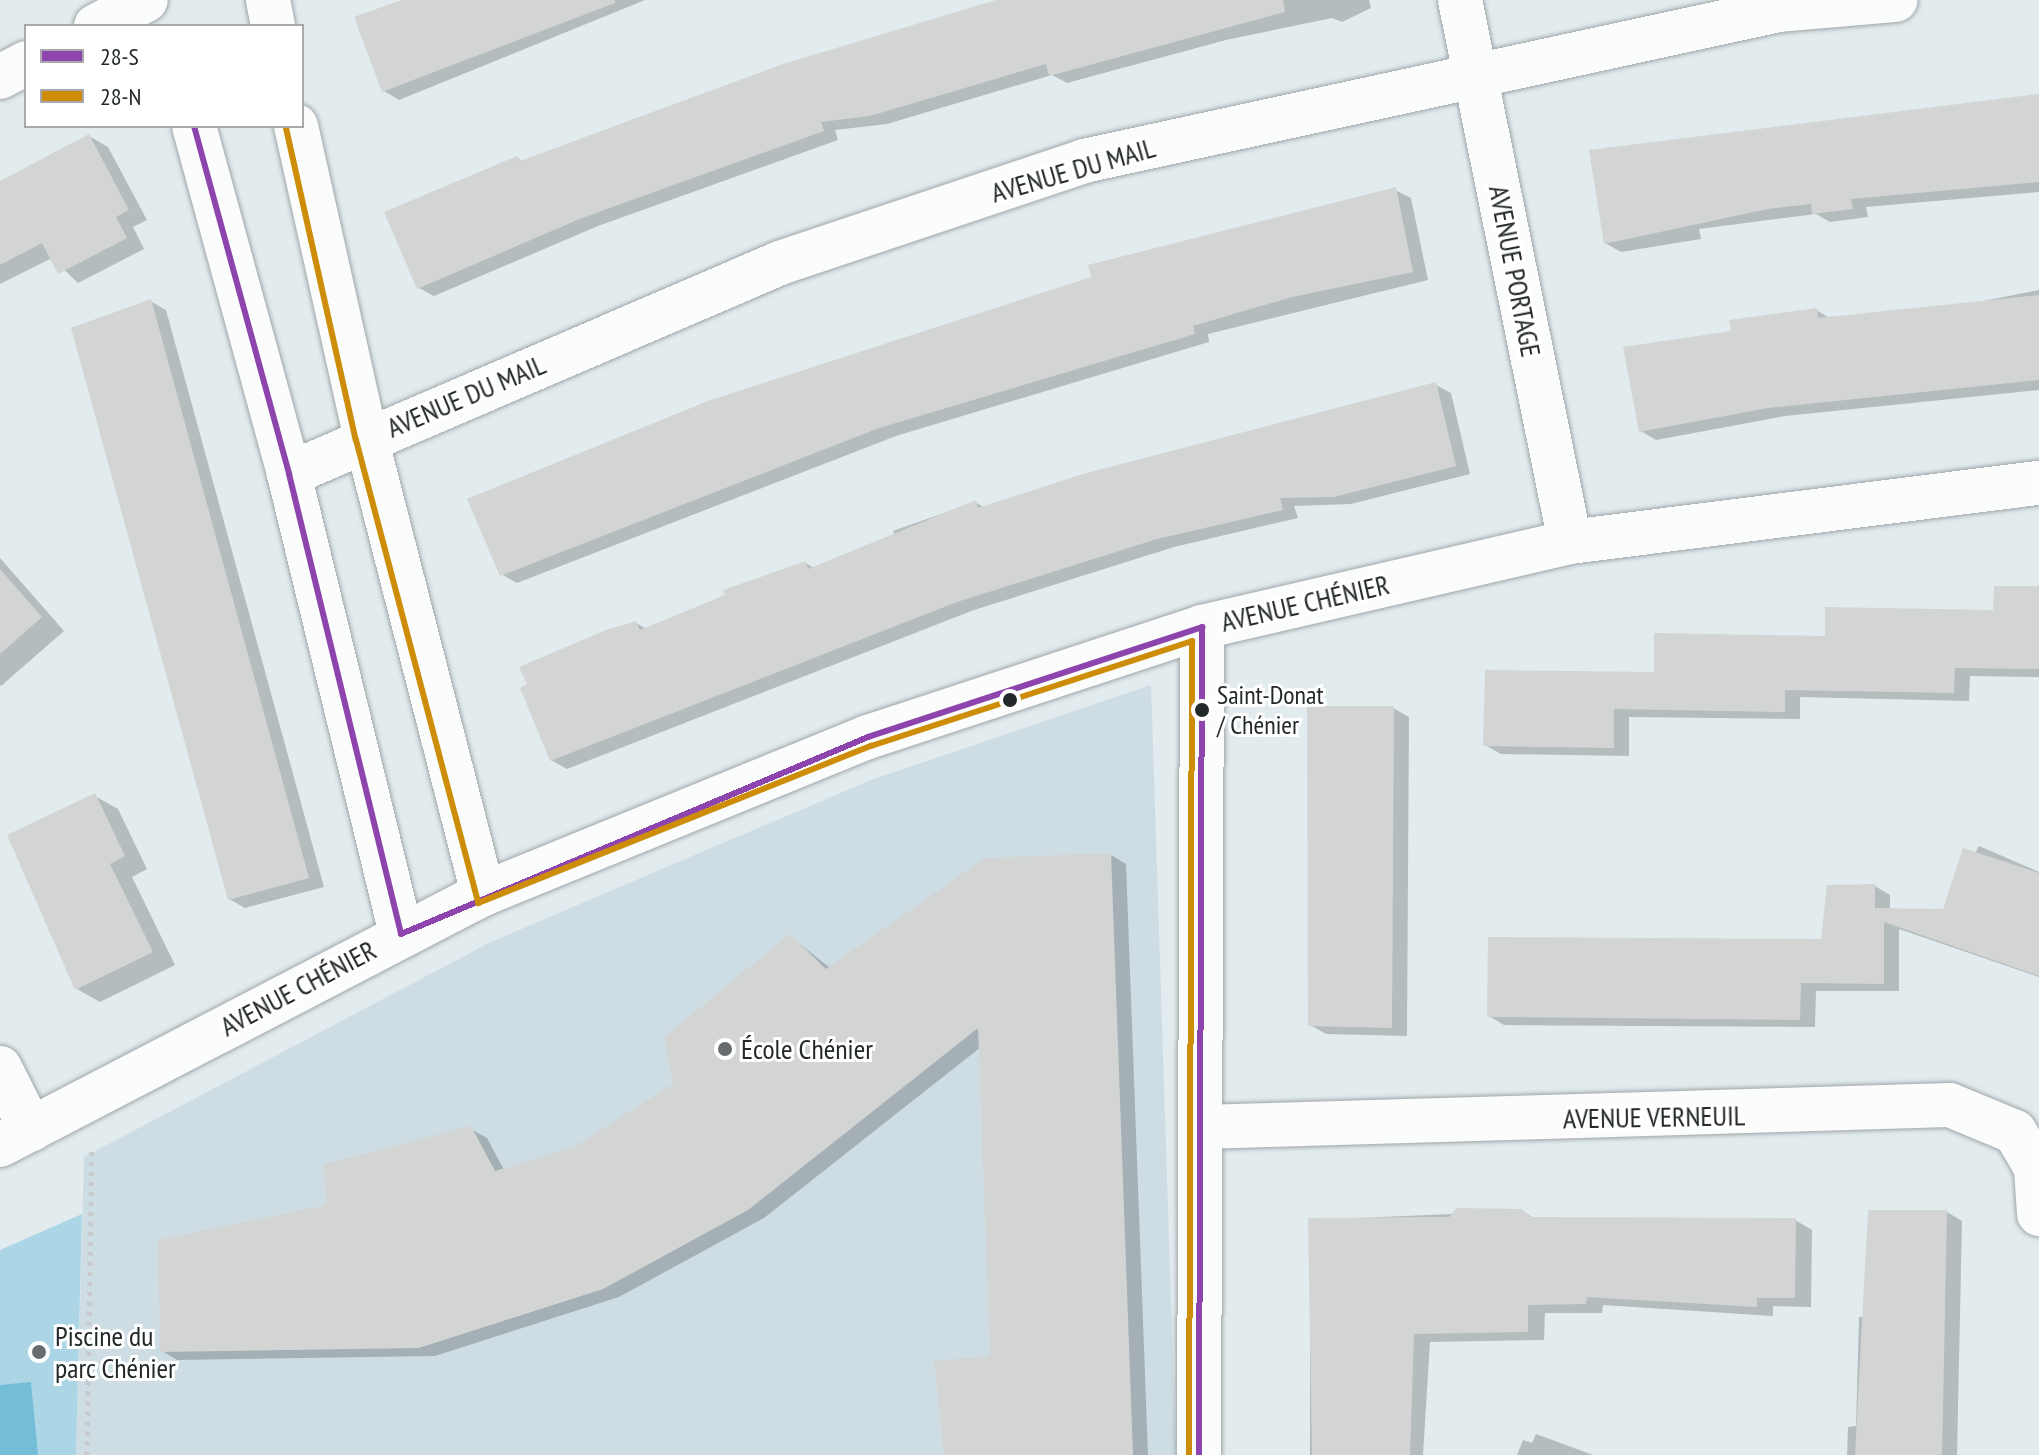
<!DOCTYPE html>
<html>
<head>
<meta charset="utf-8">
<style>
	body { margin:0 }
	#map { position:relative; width:2039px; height:1455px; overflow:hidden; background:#e2ebee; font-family:"PT Sans Narrow",sans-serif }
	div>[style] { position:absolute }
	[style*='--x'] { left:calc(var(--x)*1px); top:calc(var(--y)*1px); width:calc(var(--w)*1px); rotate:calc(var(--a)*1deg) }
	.built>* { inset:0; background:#cddde3 }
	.green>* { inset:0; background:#acd6e5 }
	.water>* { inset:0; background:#73bed6 }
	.shadow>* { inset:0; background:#0003 }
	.building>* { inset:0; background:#d3d5d4 }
	.path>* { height:5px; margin-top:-2.5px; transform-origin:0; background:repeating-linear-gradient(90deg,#c7c9cb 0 4px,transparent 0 10px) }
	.roads { filter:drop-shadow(0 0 2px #a0a6a9) drop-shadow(0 0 2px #a0a6a9) }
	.minor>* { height:44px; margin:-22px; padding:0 22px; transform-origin:22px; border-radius:22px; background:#fbfcfc }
	.bus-1>* { height:6px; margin:-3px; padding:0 3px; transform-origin:3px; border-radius:3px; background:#8e44ad }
	.bus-2>* { height:6px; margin:-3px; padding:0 3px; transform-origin:3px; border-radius:3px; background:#cd8d08 }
	.dots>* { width:22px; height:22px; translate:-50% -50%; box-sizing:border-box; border:4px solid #fff; border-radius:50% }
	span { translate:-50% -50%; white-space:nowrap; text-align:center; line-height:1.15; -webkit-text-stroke:6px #fff; paint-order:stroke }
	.bus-label { font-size:26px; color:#23282a }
	.left { translate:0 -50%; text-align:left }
	.street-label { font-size:28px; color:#23282a }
	.poi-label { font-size:28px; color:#23282a }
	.legend { position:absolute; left:24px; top:24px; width:280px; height:104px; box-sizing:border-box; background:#fff; border:2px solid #a7a9aa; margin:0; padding:10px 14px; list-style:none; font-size:24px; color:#23282a }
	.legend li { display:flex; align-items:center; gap:16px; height:40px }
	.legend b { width:40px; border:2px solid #a7a9aa }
</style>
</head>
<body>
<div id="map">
	<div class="built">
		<div style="clip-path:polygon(1151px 685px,1176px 1455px,76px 1455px,84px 1157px,491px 942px,871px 780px)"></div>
	</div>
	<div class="green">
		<div style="clip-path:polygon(82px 1214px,76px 1455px,0 1455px,0 1250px)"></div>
	</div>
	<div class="water">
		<div style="clip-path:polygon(31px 1382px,38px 1455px,0 1455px,0 1385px)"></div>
	</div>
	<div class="shadow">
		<div style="clip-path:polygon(404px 0,645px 0,399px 100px,384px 91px)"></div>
		<div style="clip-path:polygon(1006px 0,1369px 0,1371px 8px,1342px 22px,1332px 18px,1226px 40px,1067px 83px,1052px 75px,887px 124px,835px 130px,838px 140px,598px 226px,434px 296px,419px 288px,517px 158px,524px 162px)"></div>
		<div style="clip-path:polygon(2039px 97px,2039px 192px,1866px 207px,1868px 217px,1830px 222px,1816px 214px,1699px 229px,1701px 239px,1621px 252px,1605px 243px)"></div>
		<div style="clip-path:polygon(89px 136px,108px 147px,147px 220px,133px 227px,144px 249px,78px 283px,52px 258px,0 284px,0 184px)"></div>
		<div style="clip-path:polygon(1395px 190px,1411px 198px,1428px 280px,1208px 334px,1209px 342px,896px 436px,517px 583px,501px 574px)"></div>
		<div style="clip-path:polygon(2039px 290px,2039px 390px,1785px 416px,1656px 440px,1641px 431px,1733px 333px,1816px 310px,1831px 319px,1927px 312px)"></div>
		<div style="clip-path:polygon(150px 301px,166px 310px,324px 887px,245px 908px,229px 899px)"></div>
		<div style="clip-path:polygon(1436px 385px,1451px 393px,1470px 474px,1351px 504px,1294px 506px,1298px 518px,1174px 547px,974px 610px,567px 769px,551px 760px,636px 623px,647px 629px,806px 563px,815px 569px,897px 540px,893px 531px,975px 502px,985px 508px)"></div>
		<div style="clip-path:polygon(0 558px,64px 631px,1px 686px,0 685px)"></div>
		<div style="clip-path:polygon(2039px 589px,2039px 677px,1970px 676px,1969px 701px,1800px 697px,1800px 719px,1629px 717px,1629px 756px,1501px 754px,1485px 745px,1656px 674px,1995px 612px)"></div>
		<div style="clip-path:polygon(1393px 708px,1409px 717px,1407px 1036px,1326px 1034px,1310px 1025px)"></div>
		<div style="clip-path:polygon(95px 796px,118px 809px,147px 869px,132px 877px,175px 965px,100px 1002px,77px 989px)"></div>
		<div style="clip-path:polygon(1979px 846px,2039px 872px,2039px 977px,1899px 929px,1899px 991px,1816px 991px,1815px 1027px,1504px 1025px,1489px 1016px,1822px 941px,1875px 886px,1890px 895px,1890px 910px,1944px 911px)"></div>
		<div style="clip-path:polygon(1111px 855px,1126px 864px,1148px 1455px,946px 1455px,992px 1358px,981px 1047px,764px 1218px,619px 1297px,435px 1356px,177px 1360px,162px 1351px,328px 1207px,471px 1129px,487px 1138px,504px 1170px,575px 1149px,676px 1085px,790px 936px,830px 968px)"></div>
		<div style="clip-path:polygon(1522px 1211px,1535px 1219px,1795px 1220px,1812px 1230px,1811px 1307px,1773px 1306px,1773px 1316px,1603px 1305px,1602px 1313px,1545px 1313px,1544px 1340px,1430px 1342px,1423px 1455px,1310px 1455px,1310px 1220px)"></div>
		<div style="clip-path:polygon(1947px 1212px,1962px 1221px,1957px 1455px,1847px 1455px,1848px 1427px,1856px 1426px,1859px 1317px,1869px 1317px)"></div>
		<div style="clip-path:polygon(1536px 1434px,1593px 1455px,1517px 1455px,1523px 1440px,1532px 1443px)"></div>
	</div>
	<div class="building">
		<div style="clip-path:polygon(401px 0,615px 0,615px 3px,382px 92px,354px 17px)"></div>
		<div style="clip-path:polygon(996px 0,1283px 0,1285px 12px,1049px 76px,1046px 64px,870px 116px,821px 122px,824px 131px,582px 218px,417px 289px,384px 212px,517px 156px,520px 161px,783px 64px)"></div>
		<div style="clip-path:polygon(2039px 94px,2039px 182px,1851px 199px,1853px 209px,1812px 214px,1811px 204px,1768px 209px,1604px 244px,1589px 150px)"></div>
		<div style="clip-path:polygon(89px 134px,129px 210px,116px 217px,127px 238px,58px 274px,42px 243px,0 265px,0 181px)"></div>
		<div style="clip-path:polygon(1396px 187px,1413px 272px,1292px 297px,1193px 326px,1195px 334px,879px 428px,500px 576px,467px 499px,708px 401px,1091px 277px,1088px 265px)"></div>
		<div style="clip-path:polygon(2039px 295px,2039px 380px,1768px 408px,1639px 432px,1623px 347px,1731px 331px,1729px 320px,1817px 308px,1818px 318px)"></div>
		<div style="clip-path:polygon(151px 299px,309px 878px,228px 900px,71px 328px)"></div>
		<div style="clip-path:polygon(1436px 382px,1456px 466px,1334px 497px,1280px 498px,1283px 510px,1157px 539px,957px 602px,550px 761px,520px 688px,527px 684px,519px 667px,606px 630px,636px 621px,640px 630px,725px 595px,723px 590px,806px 561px,808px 569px,976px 500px,978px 508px,1083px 474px)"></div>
		<div style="clip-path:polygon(0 569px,42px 617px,0 654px)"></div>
		<div style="clip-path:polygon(1994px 586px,2039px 586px,2039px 669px,1955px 668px,1954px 693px,1785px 690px,1785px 712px,1614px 709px,1614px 748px,1483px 746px,1485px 670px,1654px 672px,1654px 633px,1825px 636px,1825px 607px,1993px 610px)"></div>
		<div style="clip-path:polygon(1307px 706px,1394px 706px,1392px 1028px,1308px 1026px)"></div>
		<div style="clip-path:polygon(95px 793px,125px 856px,110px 864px,153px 952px,75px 990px,7px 835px)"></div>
		<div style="clip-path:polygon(1963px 848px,2039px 873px,2039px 976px,1884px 922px,1884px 984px,1801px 983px,1800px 1020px,1487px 1017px,1488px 937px,1821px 939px,1827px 885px,1875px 884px,1875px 908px,1943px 909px)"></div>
		<div style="clip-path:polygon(1111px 853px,1133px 1455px,944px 1455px,934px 1361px,990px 1356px,978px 1028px,748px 1210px,603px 1289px,419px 1348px,160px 1352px,158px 1240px,326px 1205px,324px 1164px,471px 1126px,495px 1171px,574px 1147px,673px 1084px,664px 1037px,790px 934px,826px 969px,985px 858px)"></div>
		<div style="clip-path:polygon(1457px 1208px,1522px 1209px,1530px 1217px,1796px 1218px,1795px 1298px,1757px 1298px,1757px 1307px,1587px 1297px,1586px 1304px,1528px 1305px,1528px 1332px,1414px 1334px,1410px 1455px,1312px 1455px,1308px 1218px,1449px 1217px)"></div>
		<div style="clip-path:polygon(1868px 1210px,1947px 1210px,1942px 1455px,1855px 1455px)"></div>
	</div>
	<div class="path">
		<div style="--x:87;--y:1455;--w:306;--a:-89.1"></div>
	</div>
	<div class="roads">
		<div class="minor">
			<div style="--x:268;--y:0;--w:26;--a:79"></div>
			<div style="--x:1460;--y:0;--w:553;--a:78.53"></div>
			<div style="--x:96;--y:26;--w:56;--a:-27.5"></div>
			<div style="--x:0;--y:77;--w:30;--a:-28"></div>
			<div style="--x:194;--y:126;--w:361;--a:74.7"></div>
			<div style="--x:289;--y:474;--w:473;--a:76.3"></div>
			<div style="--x:296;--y:126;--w:320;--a:77.4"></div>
			<div style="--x:366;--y:438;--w:471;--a:75.6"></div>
			<div style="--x:289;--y:474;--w:534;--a:-23.25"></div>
			<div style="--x:780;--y:263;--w:321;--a:-18.5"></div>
			<div style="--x:1084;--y:161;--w:711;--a:-12.26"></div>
			<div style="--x:1779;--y:10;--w:117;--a:-4.9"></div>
			<div style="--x:0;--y:1068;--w:69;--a:63.4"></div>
			<div style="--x:1201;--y:1127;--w:749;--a:-1.68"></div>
			<div style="--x:1950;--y:1105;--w:70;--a:22.6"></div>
			<div style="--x:2015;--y:1132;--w:42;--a:59.7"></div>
			<div style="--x:2036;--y:1168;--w:46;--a:86.3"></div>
			<div style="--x:0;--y:1145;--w:544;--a:-27.46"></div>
			<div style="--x:483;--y:894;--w:416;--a:-22.2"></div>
			<div style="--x:868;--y:737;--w:352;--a:-18.2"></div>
			<div style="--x:1202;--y:627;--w:378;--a:-13"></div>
			<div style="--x:1570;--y:542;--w:473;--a:-7.2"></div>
			<div style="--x:1199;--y:1455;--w:828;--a:-89.79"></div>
		</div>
	</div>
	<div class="bus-1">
		<div style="--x:194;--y:126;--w:361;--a:74.7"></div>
		<div style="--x:289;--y:474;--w:473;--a:76.3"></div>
		<div style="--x:401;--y:934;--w:507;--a:-22.87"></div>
		<div style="--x:868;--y:737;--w:352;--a:-18.2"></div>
		<div style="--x:1202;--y:627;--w:828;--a:90.21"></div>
	</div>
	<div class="bus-2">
		<div style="--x:286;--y:128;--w:320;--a:77.4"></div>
		<div style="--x:356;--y:440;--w:479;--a:75.2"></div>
		<div style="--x:478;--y:903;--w:423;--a:-21.8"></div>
		<div style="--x:871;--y:746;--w:338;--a:-18.1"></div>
		<div style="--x:1192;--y:641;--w:814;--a:90.21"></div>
	</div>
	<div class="dots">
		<div style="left:1010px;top:700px;background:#23282a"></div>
		<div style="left:1202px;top:710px;background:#23282a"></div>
		<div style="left:725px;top:1049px;background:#666c6f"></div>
		<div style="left:39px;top:1352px;background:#666c6f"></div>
	</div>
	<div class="bus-label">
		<span class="left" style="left:1217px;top:710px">Saint-Donat<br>/ Chénier</span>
	</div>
	<div class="street-label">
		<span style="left:1073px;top:170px;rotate:-16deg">AVENUE DU MAIL</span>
		<span style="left:1515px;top:271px;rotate:79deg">AVENUE PORTAGE</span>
		<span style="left:466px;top:396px;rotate:-23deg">AVENUE DU MAIL</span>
		<span style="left:1305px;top:603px;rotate:-13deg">AVENUE CHÉNIER</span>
		<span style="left:298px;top:988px;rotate:-28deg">AVENUE CHÉNIER</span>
		<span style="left:1654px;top:1117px;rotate:-1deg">AVENUE VERNEUIL</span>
	</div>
	<div class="poi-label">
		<span class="left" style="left:741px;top:1049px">École Chénier</span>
		<span class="left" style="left:55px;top:1352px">Piscine du<br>parc Chénier</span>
	</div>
	<ul class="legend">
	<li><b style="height:10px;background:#8e44ad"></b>28-S</li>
	<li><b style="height:10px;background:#cd8d08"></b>28-N</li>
	</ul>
</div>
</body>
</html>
